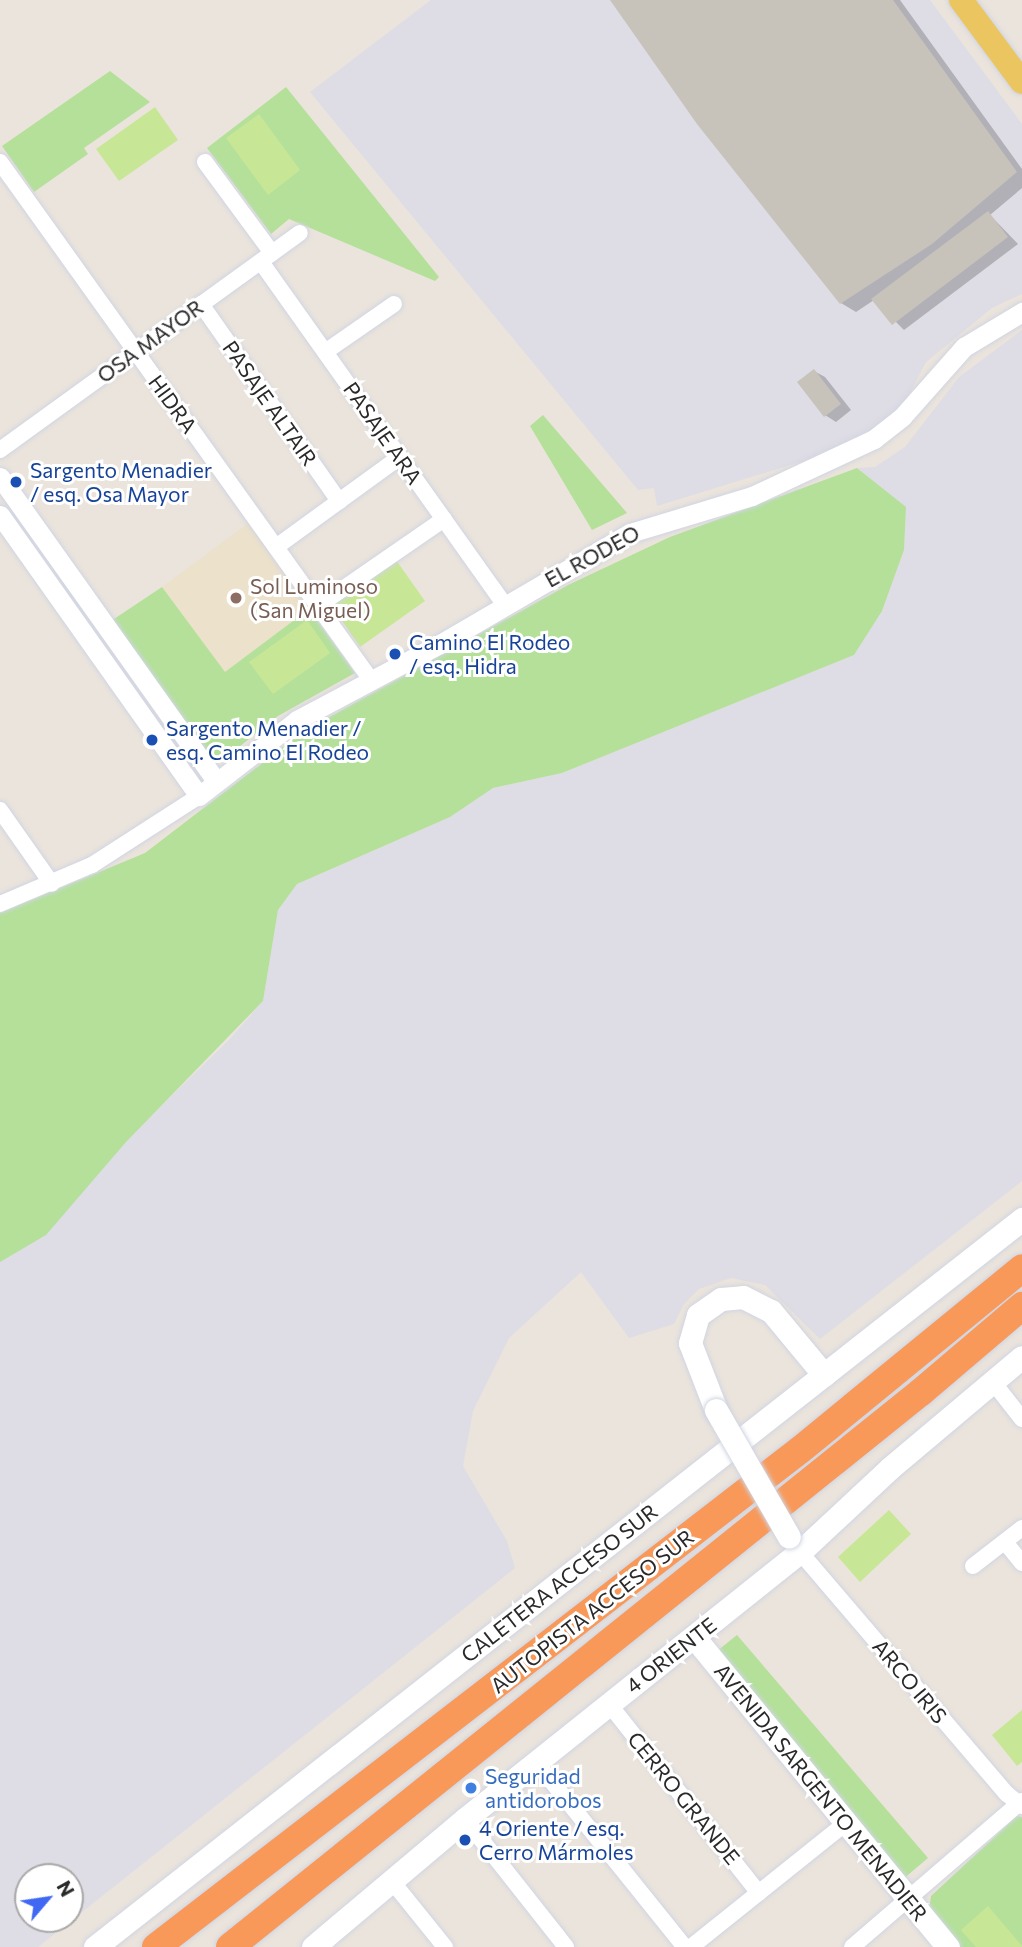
<!DOCTYPE html>
<html>
<head>
<meta charset="utf-8">
<style>
	body { margin:0 }
	#map { position:relative; width:1022px; height:1947px; overflow:hidden; background:#ebe4dc; font-family:Commissioner,sans-serif }
	div>[style] { position:absolute }
	[style*='--x'] { left:calc(var(--x)*1px); top:calc(var(--y)*1px); width:calc(var(--w)*1px); rotate:calc(var(--a)*1deg) }
	.industrial>* { inset:0; background:#dedce4 }
	.education>* { inset:0; background:#ece1cb }
	.green>* { inset:0; background:#b4e09a }
	.pitch>* { inset:0; background:#c7e796 }
	.shadow>* { inset:0; background:#0003 }
	.building>* { inset:0; background:#c7c2ba }
	.roads { filter:drop-shadow(0 0 2px #d1d5e2) drop-shadow(0 0 2px #d1d5e2) }
	.minor>* { height:16px; margin:-8px; padding:0 8px; transform-origin:8px; border-radius:8px; background:#fff }
	.tertiary>* { height:19px; margin:-9.5px; padding:0 9.5px; transform-origin:9.5px; border-radius:9.5px; background:#fff }
	.secondary>* { height:23px; margin:-11.5px; padding:0 11.5px; transform-origin:11.5px; border-radius:11.5px; background:#fff }
	.primary>* { height:24px; margin:-12px; padding:0 12px; transform-origin:12px; border-radius:12px; background:#ebc660 }
	.motorway>* { height:28px; margin:-14px; padding:0 14px; transform-origin:14px; border-radius:14px; background:#f8995a }
	.bridges { filter:drop-shadow(0 0 2px #d1d5e2) drop-shadow(0 0 2px #d1d5e2) }
	.secondary-bridge>* { height:23px; margin:-11.5px; padding:0 11.5px; transform-origin:11.5px; border-radius:11.5px; background:#fff }
	.dots>* { width:19px; height:19px; translate:-50% -50%; box-sizing:border-box; border:4px solid #fff; border-radius:50% }
	span { translate:-50% -50%; white-space:nowrap; text-align:center; line-height:1.15; -webkit-text-stroke:6px #fff; paint-order:stroke }
	.street-label { font-size:21px; color:#292929 }
	.transit-label { font-size:21px; color:#164399 }
	.left { translate:0 -50%; text-align:left }
	.education-label { font-size:21px; color:#785e54 }
	.shop-label { font-size:21px; color:#366cbe }
	.north { position:absolute; left:14px; top:1863px; width:70px; height:70px; box-sizing:border-box; background:#fff; border:2px solid #a9a9a9; border-radius:50%; rotate:61deg; font-size:19px; font-weight:700; line-height:28px; text-align:center; color:#292929 }
	.north::after { content:''; display:block; margin:auto; width:24px; height:32px; background:#4168f3; clip-path:polygon(50% 0,100% 100%,50% 72%,0 100%) }
</style>
</head>
<body>
<div id="map">
	<div class="industrial">
		<div style="clip-path:polygon(431px 0,930px 0,1022px 124px,1022px 294px,992px 308px,926px 362px,900px 412px,842px 449px,657px 506px,654px 488px,638px 490px,310px 92px)"></div>
		<div style="clip-path:polygon(evenodd,1022px 330px,1022px 1181px,820px 1339px,765px 1285px,731px 1278px,699px 1289px,684px 1304px,674px 1324px,629px 1338px,581px 1272px,509px 1338px,473px 1411px,463px 1466px,507px 1541px,515px 1568px,38px 1947px,0 1947px,0 1262px,229px 1040px,263px 1001px,278px 910px,297px 884px,450px 817px,493px 788px,562px 773px,854px 655px,882px 611px,904px 550px,906px 508px,857px 468px,875px 467px,905px 447px,959px 377px,1022px 330px,28px 1877px,70px 1877px,70px 1919px,28px 1919px,28px 1877px)"></div>
	</div>
	<div class="education">
		<div style="clip-path:polygon(248px 523px,309px 609px,225px 673px,162px 587px)"></div>
	</div>
	<div class="green">
		<div style="clip-path:polygon(110px 71px,150px 102px,84px 148px,88px 154px,34px 192px,2px 146px)"></div>
		<div style="clip-path:polygon(286px 87px,439px 277px,435px 281px,289px 219px,271px 234px,207px 148px)"></div>
		<div style="clip-path:polygon(543px 415px,627px 513px,592px 530px,530px 426px)"></div>
		<div style="clip-path:polygon(857px 468px,906px 507px,904px 550px,882px 611px,854px 655px,562px 773px,493px 788px,450px 817px,297px 884px,278px 910px,263px 1001px,126px 1142px,46px 1235px,0 1262px,0 913px,145px 853px,304px 731px,568px 585px,670px 537px)"></div>
		<div style="clip-path:polygon(162px 587px,225px 672px,309px 609px,355px 673px,278px 716px,220px 762px,211px 762px,108px 623px)"></div>
		<div style="clip-path:polygon(737px 1635px,928px 1858px,902px 1880px,717px 1651px)"></div>
		<div style="clip-path:polygon(1017px 1816px,1022px 1817px,1022px 1947px,959px 1947px,929px 1910px,931px 1896px)"></div>
	</div>
	<div class="pitch">
		<div style="clip-path:polygon(155px 107px,178px 140px,119px 181px,96px 149px)"></div>
		<div style="clip-path:polygon(259px 114px,300px 170px,268px 195px,226px 138px)"></div>
		<div style="clip-path:polygon(396px 560px,425px 601px,360px 647px,331px 605px)"></div>
		<div style="clip-path:polygon(307px 620px,330px 653px,273px 694px,249px 662px)"></div>
		<div style="clip-path:polygon(889px 1510px,911px 1534px,860px 1582px,838px 1557px)"></div>
		<div style="clip-path:polygon(1022px 1710px,1022px 1762px,1017px 1766px,992px 1735px)"></div>
		<div style="clip-path:polygon(988px 1906px,1022px 1946px,1022px 1947px,976px 1947px,961px 1930px)"></div>
	</div>
	<div class="shadow">
		<div style="clip-path:polygon(612px 0,900px 0,1022px 169px,1022px 188px,990px 215px,1018px 244px,904px 330px,874px 300px,856px 312px,841px 303px)"></div>
		<div style="clip-path:polygon(814px 371px,825px 377px,851px 410px,836px 422px,825px 415px)"></div>
	</div>
	<div class="building">
		<div style="clip-path:polygon(610px 0,893px 0,1017px 172px,932px 244px,840px 304px,697px 124px)"></div>
		<div style="clip-path:polygon(988px 211px,1008px 237px,892px 325px,871px 299px)"></div>
		<div style="clip-path:polygon(814px 369px,841px 404px,824px 417px,797px 382px)"></div>
	</div>
	<div class="roads">
		<div class="minor">
			<div style="--x:0;--y:162;--w:637;--a:54.39"></div>
			<div style="--x:205;--y:162;--w:113;--a:53.6"></div>
			<div style="--x:261;--y:262;--w:421;--a:54.6"></div>
			<div style="--x:201;--y:304;--w:241;--a:55"></div>
			<div style="--x:325;--y:352;--w:84;--a:-34.8"></div>
			<div style="--x:0;--y:450;--w:370;--a:-35.9"></div>
			<div style="--x:276;--y:547;--w:153;--a:-36"></div>
			<div style="--x:318;--y:606;--w:153;--a:-34.6"></div>
			<div style="--x:0;--y:810;--w:90;--a:54.9"></div>
			<div style="--x:0;--y:904;--w:100;--a:-23"></div>
			<div style="--x:92;--y:865;--w:127;--a:-32.8"></div>
			<div style="--x:993;--y:1382;--w:47;--a:51.9"></div>
			<div style="--x:1005;--y:1542;--w:27;--a:51"></div>
			<div style="--x:800;--y:1552;--w:318;--a:49.5"></div>
			<div style="--x:1007;--y:1794;--w:19;--a:39"></div>
			<div style="--x:973;--y:1566;--w:62;--a:-37.8"></div>
			<div style="--x:609;--y:1704;--w:241;--a:51.6"></div>
			<div style="--x:536;--y:1762;--w:238;--a:51.2"></div>
			<div style="--x:465;--y:1819;--w:163;--a:51.7"></div>
			<div style="--x:391;--y:1880;--w:86;--a:51.1"></div>
			<div style="--x:691;--y:1947;--w:198;--a:-38.7"></div>
			<div style="--x:852;--y:1947;--w:224;--a:-40.7"></div>
		</div>
		<div class="tertiary">
			<div style="--x:0;--y:477;--w:374;--a:54.6"></div>
			<div style="--x:0;--y:515;--w:344;--a:54.7"></div>
			<div style="--x:199;--y:796;--w:124;--a:-37.8"></div>
			<div style="--x:297;--y:720;--w:162;--a:-28"></div>
			<div style="--x:440;--y:644;--w:220;--a:-30.3"></div>
			<div style="--x:630;--y:533;--w:127;--a:-16.9"></div>
			<div style="--x:752;--y:496;--w:135;--a:-25"></div>
			<div style="--x:874;--y:439;--w:36;--a:-38"></div>
			<div style="--x:902;--y:417;--w:94;--a:-48.5"></div>
			<div style="--x:964;--y:347;--w:68;--a:-31.1"></div>
		</div>
		<div class="secondary">
			<div style="--x:716;--y:1410;--w:72;--a:-111.2"></div>
			<div style="--x:690;--y:1343;--w:29;--a:-74"></div>
			<div style="--x:698;--y:1315;--w:28;--a:-35"></div>
			<div style="--x:721;--y:1299;--w:22;--a:-5"></div>
			<div style="--x:743;--y:1297;--w:31;--a:27"></div>
			<div style="--x:771;--y:1311;--w:83;--a:50.4"></div>
			<div style="--x:694;--y:1637;--w:401;--a:50.7"></div>
			<div style="--x:95;--y:1947;--w:1179;--a:-38.14"></div>
			<div style="--x:313;--y:1947;--w:199;--a:-40.1"></div>
			<div style="--x:465;--y:1819;--w:428;--a:-38.6"></div>
			<div style="--x:800;--y:1552;--w:123;--a:-43"></div>
			<div style="--x:890;--y:1468;--w:172;--a:-40.1"></div>
		</div>
		<div class="primary">
			<div style="--x:961;--y:0;--w:102;--a:53.4"></div>
		</div>
		<div class="motorway">
			<div style="--x:156;--y:1947;--w:813;--a:-37.66"></div>
			<div style="--x:800;--y:1450;--w:287;--a:-39.3"></div>
			<div style="--x:230;--y:1947;--w:886;--a:-38.77"></div>
			<div style="--x:921;--y:1392;--w:133;--a:-40.4"></div>
		</div>
	</div>
	<div class="bridges">
		<div class="secondary-bridge">
			<div style="--x:716;--y:1410;--w:146;--a:60.1"></div>
		</div>
	</div>
	<div class="dots">
		<div style="left:16px;top:482px;background:#1a4fb4"></div>
		<div style="left:236px;top:598px;background:#8d6e63"></div>
		<div style="left:395px;top:654px;background:#1a4fb4"></div>
		<div style="left:152px;top:740px;background:#1a4fb4"></div>
		<div style="left:471px;top:1788px;background:#3f7fe0"></div>
		<div style="left:465px;top:1840px;background:#1a4fb4"></div>
	</div>
	<div class="street-label">
		<span style="left:150px;top:341px;rotate:-36deg">OSA MAYOR</span>
		<span style="left:270px;top:403px;rotate:55deg">PASAJE ALTAIR</span>
		<span style="left:173px;top:404px;rotate:54deg">HIDRA</span>
		<span style="left:383px;top:433px;rotate:55deg">PASAJE ARA</span>
		<span style="left:592px;top:556px;rotate:-29deg">EL RODEO</span>
		<span style="left:559px;top:1583px;rotate:-38deg">CALETERA ACCESO SUR</span>
		<span style="left:592px;top:1611px;rotate:-38deg">AUTOPISTA ACCESO SUR</span>
		<span style="left:671px;top:1655px;rotate:-38deg">4 ORIENTE</span>
		<span style="left:910px;top:1681px;rotate:50deg">ARCO IRIS</span>
		<span style="left:821px;top:1792px;rotate:51deg">AVENIDA SARGENTO MENADIER</span>
		<span style="left:684px;top:1798px;rotate:51deg">CERRO GRANDE</span>
	</div>
	<div class="transit-label">
		<span class="left" style="left:30px;top:482px">Sargento Menadier<br>/ esq. Osa Mayor</span>
		<span class="left" style="left:409px;top:654px">Camino El Rodeo<br>/ esq. Hidra</span>
		<span class="left" style="left:166px;top:740px">Sargento Menadier /<br>esq. Camino El Rodeo</span>
		<span class="left" style="left:479px;top:1840px">4 Oriente / esq.<br>Cerro Mármoles</span>
	</div>
	<div class="education-label">
		<span class="left" style="left:250px;top:598px">Sol Luminoso<br>(San Miguel)</span>
	</div>
	<div class="shop-label">
		<span class="left" style="left:485px;top:1788px">Seguridad<br>antidorobos</span>
	</div>
	<div class="north">N</div>
</div>
</body>
</html>
